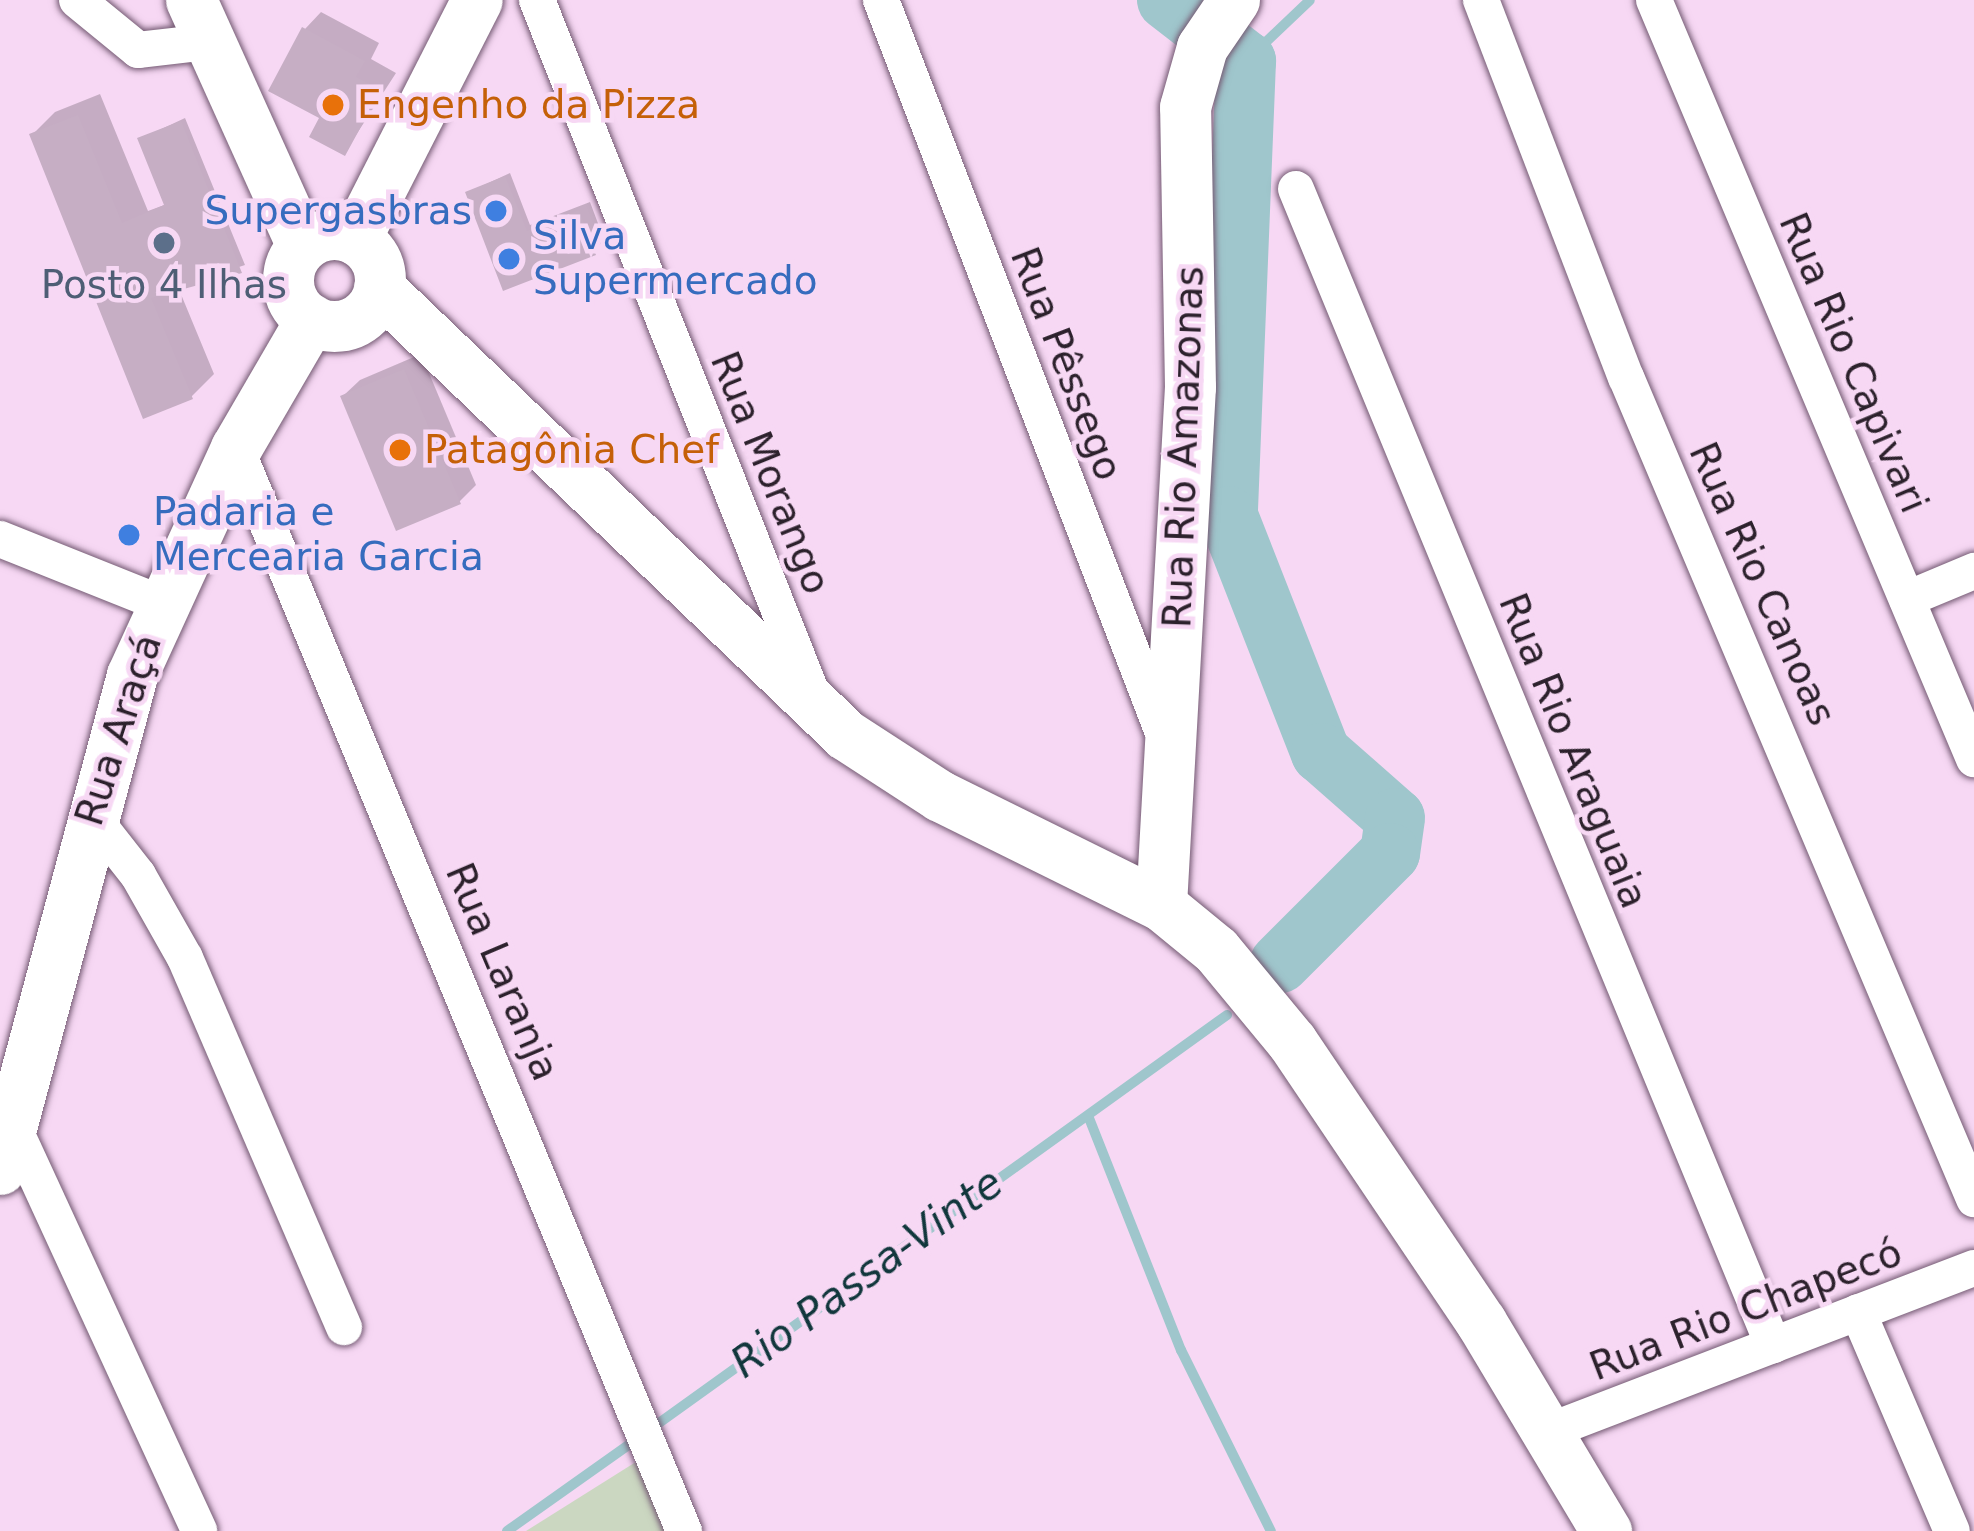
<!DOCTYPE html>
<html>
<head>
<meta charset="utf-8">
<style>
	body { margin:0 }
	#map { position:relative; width:1974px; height:1531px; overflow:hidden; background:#f7d8f4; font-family:"DejaVu Sans",sans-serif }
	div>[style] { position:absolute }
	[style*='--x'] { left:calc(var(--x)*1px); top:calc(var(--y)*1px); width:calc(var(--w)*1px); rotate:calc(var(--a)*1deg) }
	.green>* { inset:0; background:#cbd7c1 }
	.shadow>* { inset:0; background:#0003 }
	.stream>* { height:10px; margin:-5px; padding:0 5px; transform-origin:5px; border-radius:5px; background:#9fc6cc }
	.river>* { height:60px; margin:-30px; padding:0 30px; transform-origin:30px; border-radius:30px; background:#9fc6cc }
	.building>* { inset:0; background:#c6aec4 }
	.roads { filter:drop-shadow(0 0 3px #745a73) drop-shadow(0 0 3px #745a73) }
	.street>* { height:36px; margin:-18px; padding:0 18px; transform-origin:18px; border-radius:18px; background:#fff }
	.secondary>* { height:51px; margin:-25.5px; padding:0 25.5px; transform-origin:25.5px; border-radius:25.5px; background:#fff }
	.secondary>.ring { margin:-25.5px; padding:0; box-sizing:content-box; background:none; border:51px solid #fff; border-radius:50% }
	.dots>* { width:33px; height:33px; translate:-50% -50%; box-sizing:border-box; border:6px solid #f7d8f4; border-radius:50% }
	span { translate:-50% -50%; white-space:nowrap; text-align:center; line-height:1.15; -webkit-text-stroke:9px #f7d8f4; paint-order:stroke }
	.food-label { font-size:39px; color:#c56008 }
	.left { translate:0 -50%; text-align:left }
	.shop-label { font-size:39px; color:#366cbe }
	.right { translate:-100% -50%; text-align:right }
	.service-label { font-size:39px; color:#4e5e75 }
	.street-label { font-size:39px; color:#2c212c }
	.water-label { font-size:42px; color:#11373c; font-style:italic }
</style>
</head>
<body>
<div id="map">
	<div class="green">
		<div style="clip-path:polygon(639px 1460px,671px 1531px,526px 1531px)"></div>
	</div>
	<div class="shadow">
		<div style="clip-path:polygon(321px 12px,379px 43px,371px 59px,396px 73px,345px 152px,323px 117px,305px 29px)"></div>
		<div style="clip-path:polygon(100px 94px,148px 211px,167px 204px,140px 139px,185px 118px,245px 265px,178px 287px,214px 374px,191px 397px,32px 135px,55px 112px)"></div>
		<div style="clip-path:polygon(510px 173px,530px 225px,590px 202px,605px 242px,505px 287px,469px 192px)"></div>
		<div style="clip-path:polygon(421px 354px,476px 485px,459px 502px,343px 396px,360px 380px)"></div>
	</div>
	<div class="stream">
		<div style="--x:1246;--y:61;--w:88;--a:-43.6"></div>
		<div style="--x:1089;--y:1118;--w:250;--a:68.4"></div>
		<div style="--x:1181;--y:1350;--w:202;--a:63.6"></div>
		<div style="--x:652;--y:1428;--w:708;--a:-35.69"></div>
		<div style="--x:507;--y:1531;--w:159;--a:-35.3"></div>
	</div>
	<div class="river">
		<div style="--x:1167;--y:0;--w:100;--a:37.7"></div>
		<div style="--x:1246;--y:61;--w:455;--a:92.3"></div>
		<div style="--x:1228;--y:516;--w:255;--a:68.6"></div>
		<div style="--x:1321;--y:753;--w:98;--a:41.3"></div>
		<div style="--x:1395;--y:818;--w:35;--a:98"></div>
		<div style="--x:1390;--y:853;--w:156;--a:135"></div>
	</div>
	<div class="building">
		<div style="clip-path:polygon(302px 27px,365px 61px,356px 77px,381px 90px,345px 156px,309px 137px,319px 118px,268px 91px)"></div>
		<div style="clip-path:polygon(78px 115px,122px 223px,164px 205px,137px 138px,181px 121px,242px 273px,151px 298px,193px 399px,143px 419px,29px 134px)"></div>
		<div style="clip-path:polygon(505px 176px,527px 231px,579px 210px,596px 255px,503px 291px,465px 192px)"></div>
		<div style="clip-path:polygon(404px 369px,461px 504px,396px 531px,340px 396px)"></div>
	</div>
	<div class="roads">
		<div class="street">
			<div style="--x:77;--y:0;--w:79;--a:39.3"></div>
			<div style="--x:138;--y:50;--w:69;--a:-6.6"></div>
			<div style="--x:537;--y:0;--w:749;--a:68.37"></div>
			<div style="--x:881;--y:0;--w:791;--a:68.95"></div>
			<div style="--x:1481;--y:0;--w:404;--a:69"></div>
			<div style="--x:1626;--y:377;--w:893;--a:67.05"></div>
			<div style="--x:1654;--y:0;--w:824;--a:67.14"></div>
			<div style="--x:1296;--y:189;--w:1251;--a:67.58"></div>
			<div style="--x:236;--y:448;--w:1172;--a:67.53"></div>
			<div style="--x:0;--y:539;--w:172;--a:21.8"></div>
			<div style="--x:1907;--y:599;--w:73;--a:-22.7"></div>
			<div style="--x:90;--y:814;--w:78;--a:51.8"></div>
			<div style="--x:138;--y:875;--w:95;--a:60.5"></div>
			<div style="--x:185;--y:958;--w:402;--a:66.7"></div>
			<div style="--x:14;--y:1128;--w:443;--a:65.3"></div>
			<div style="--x:1858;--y:1312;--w:238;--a:66.8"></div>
			<div style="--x:1549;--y:1431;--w:455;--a:-21"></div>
		</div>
		<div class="secondary">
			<div style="--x:191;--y:0;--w:270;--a:65.7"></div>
			<div class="ring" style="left:288px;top:234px;width:41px;height:41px"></div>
			<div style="--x:355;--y:239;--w:268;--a:-63"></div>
			<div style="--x:379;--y:288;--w:646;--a:43.75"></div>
			<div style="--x:846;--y:735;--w:112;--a:33"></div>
			<div style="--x:940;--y:796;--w:246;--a:26.3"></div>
			<div style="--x:1161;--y:905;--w:71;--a:39.3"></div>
			<div style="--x:1216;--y:950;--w:119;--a:50.4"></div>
			<div style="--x:1292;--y:1042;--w:338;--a:56"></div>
			<div style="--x:1481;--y:1322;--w:244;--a:59.1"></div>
			<div style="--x:1161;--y:905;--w:519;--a:-86.8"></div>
			<div style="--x:1190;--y:387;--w:280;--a:-91"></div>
			<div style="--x:1185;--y:107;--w:62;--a:-74.2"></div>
			<div style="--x:1202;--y:47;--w:57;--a:-55.8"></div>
			<div style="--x:0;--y:1169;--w:511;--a:-75.04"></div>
			<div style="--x:132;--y:675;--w:250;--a:-65.4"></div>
			<div style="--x:236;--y:448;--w:149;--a:-59.8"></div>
		</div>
	</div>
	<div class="dots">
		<div style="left:333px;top:105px;background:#e8710a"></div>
		<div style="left:496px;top:211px;background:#3f7fe0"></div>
		<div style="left:164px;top:243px;background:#5c6f8a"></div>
		<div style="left:509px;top:259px;background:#3f7fe0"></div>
		<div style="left:400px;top:450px;background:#e8710a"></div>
		<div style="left:129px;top:535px;background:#3f7fe0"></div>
	</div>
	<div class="food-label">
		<span class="left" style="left:357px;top:105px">Engenho da Pizza</span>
		<span class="left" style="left:424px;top:450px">Patagônia Chef</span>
	</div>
	<div class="shop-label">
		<span class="right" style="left:472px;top:211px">Supergasbras</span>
		<span class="left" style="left:533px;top:259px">Silva<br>Supermercado</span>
		<span class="left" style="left:153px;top:535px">Padaria e<br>Mercearia Garcia</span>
	</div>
	<div class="service-label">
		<span style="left:164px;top:285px">Posto 4 Ilhas</span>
	</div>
	<div class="street-label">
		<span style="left:1853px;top:363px;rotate:67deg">Rua Rio Capivari</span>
		<span style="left:1066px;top:364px;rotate:69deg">Rua Pêssego</span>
		<span style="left:1184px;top:447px;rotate:-88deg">Rua Rio Amazonas</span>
		<span style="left:770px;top:473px;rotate:68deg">Rua Morango</span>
		<span style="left:1762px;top:584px;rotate:66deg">Rua Rio Canoas</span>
		<span style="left:119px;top:730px;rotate:-72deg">Rua Araçá</span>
		<span style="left:1573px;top:751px;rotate:68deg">Rua Rio Araguaia</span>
		<span style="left:502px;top:972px;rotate:67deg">Rua Laranja</span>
		<span style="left:1746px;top:1310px;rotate:-21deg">Rua Rio Chapecó</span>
	</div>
	<div class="water-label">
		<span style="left:867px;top:1273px;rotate:-36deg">Rio Passa-Vinte</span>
	</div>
</div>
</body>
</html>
